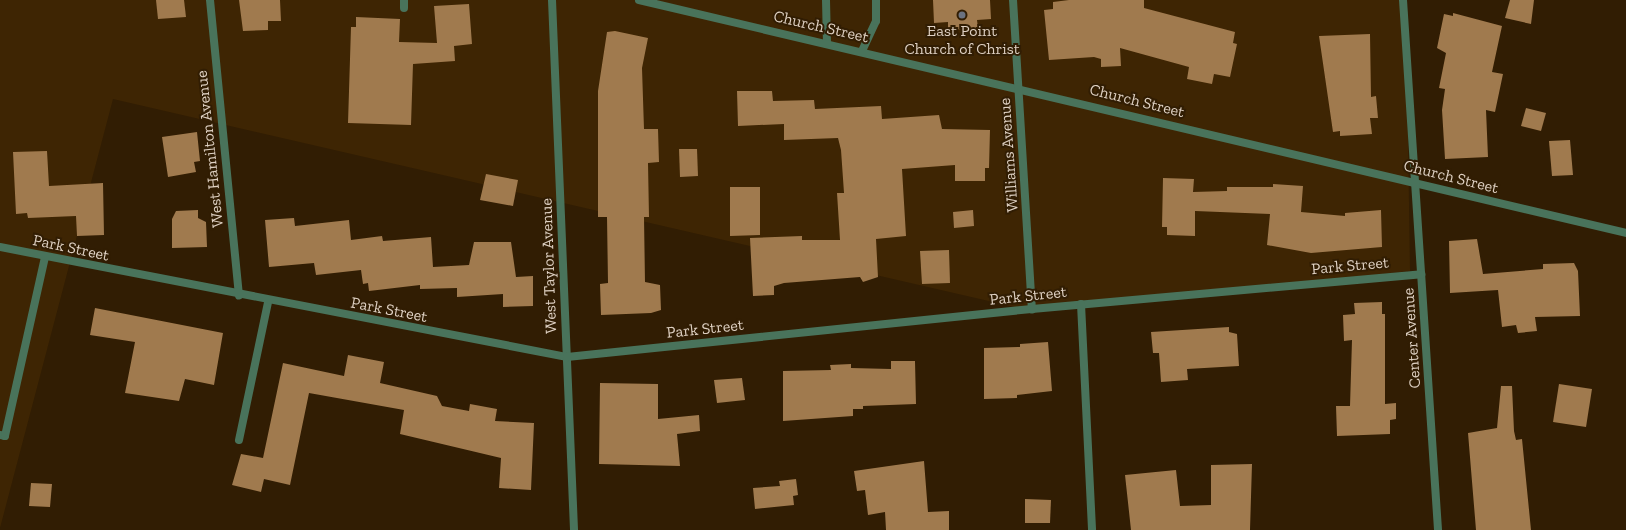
<!DOCTYPE html>
<html>
<head>
<meta charset="utf-8">
<style>
	body { margin:0 }
	#map { position:relative; width:1626px; height:530px; overflow:hidden; background:#311d03; font-family:"Zilla Slab",serif }
	div>[style] { position:absolute }
	[style*='--x'] { left:calc(var(--x)*1px); top:calc(var(--y)*1px); width:calc(var(--w)*1px); rotate:calc(var(--a)*1deg) }
	.built>* { inset:0; background:#3e2503 }
	.building>* { inset:0; background:#a07a4e }
	.lane>* { height:8px; margin:-4px; padding:0 4px; transform-origin:4px; border-radius:4px; background:#49735b }
	.street>* { height:8px; margin:-4px; padding:0 4px; transform-origin:4px; border-radius:4px; background:#49735b }
	.dots>* { width:11px; height:11px; translate:-50% -50%; box-sizing:border-box; border:2px solid #311d03; border-radius:50% }
	span { translate:-50% -50%; white-space:nowrap; text-align:center; line-height:1.15; -webkit-text-stroke:4px #311d03; paint-order:stroke }
	.street-label { font-size:16px; color:#ded0c2 }
	.poi-label { font-size:16px; color:#ded0c2 }
</style>
</head>
<body>
<div id="map">
	<div class="built">
		<div style="clip-path:polygon(0 0,1406px 0,1410px 271px,1036px 312px,113px 99px,0 528px)"></div>
	</div>
	<div class="building">
		<div style="clip-path:polygon(156px 0,184px 0,186px 17px,158px 19px)"></div>
		<div style="clip-path:polygon(239px 0,280px 0,281px 21px,268px 21px,268px 30px,243px 31px)"></div>
		<div style="clip-path:polygon(933px 0,990px 0,991px 19px,977px 20px,978px 28px,948px 30px,948px 22px,934px 23px)"></div>
		<div style="clip-path:polygon(1069px 0,1144px 0,1144px 8px,1235px 32px,1233px 43px,1237px 44px,1230px 77px,1214px 74px,1212px 84px,1187px 79px,1189px 67px,1120px 48px,1121px 66px,1101px 67px,1101px 59px,1094px 57px,1049px 60px,1044px 10px,1053px 9px,1053px 2px)"></div>
		<div style="clip-path:polygon(1510px 0,1534px 0,1531px 24px,1505px 18px)"></div>
		<div style="clip-path:polygon(469px 4px,472px 44px,454px 46px,455px 61px,413px 64px,411px 125px,348px 123px,351px 27px,356px 27px,356px 17px,400px 19px,399px 42px,437px 43px,434px 6px)"></div>
		<div style="clip-path:polygon(1453px 13px,1502px 26px,1492px 72px,1503px 74px,1495px 112px,1486px 110px,1488px 157px,1445px 159px,1442px 110px,1445px 89px,1439px 88px,1446px 53px,1437px 48px,1444px 14px,1453px 16px)"></div>
		<div style="clip-path:polygon(615px 31px,648px 38px,642px 68px,644px 129px,658px 129px,659px 162px,648px 163px,649px 217px,644px 217px,645px 282px,660px 285px,661px 310px,651px 313px,601px 315px,600px 284px,608px 283px,607px 217px,598px 217px,598px 91px,607px 32px)"></div>
		<div style="clip-path:polygon(1370px 34px,1371px 97px,1376px 96px,1378px 118px,1370px 118px,1372px 134px,1340px 136px,1340px 131px,1333px 132px,1319px 36px)"></div>
		<div style="clip-path:polygon(737px 91px,772px 91px,773px 101px,814px 100px,815px 109px,881px 106px,882px 119px,939px 115px,942px 129px,990px 130px,989px 168px,985px 168px,985px 181px,955px 181px,955px 165px,902px 169px,906px 236px,876px 239px,878px 277px,863px 282px,860px 277px,784px 283px,774px 286px,774px 295px,753px 296px,750px 238px,802px 236px,802px 240px,840px 240px,837px 193px,844px 193px,841px 150px,838px 138px,784px 140px,784px 124px,738px 126px)"></div>
		<div style="clip-path:polygon(1526px 108px,1546px 113px,1541px 131px,1521px 126px)"></div>
		<div style="clip-path:polygon(197px 132px,200px 161px,194px 162px,196px 172px,168px 177px,162px 137px)"></div>
		<div style="clip-path:polygon(1570px 140px,1573px 175px,1552px 176px,1549px 141px)"></div>
		<div style="clip-path:polygon(679px 149px,697px 149px,698px 176px,680px 177px)"></div>
		<div style="clip-path:polygon(47px 151px,49px 186px,103px 183px,104px 235px,77px 236px,76px 216px,28px 218px,27px 213px,16px 214px,13px 152px)"></div>
		<div style="clip-path:polygon(486px 174px,518px 180px,513px 206px,480px 200px)"></div>
		<div style="clip-path:polygon(1163px 178px,1194px 179px,1193px 192px,1227px 191px,1227px 187px,1273px 187px,1273px 184px,1303px 186px,1301px 212px,1345px 216px,1345px 213px,1381px 210px,1382px 247px,1311px 253px,1267px 245px,1270px 214px,1195px 211px,1195px 236px,1167px 235px,1167px 227px,1162px 227px)"></div>
		<div style="clip-path:polygon(730px 187px,760px 187px,760px 235px,730px 236px)"></div>
		<div style="clip-path:polygon(198px 210px,198px 218px,206px 222px,207px 247px,172px 248px,172px 219px,176px 211px)"></div>
		<div style="clip-path:polygon(973px 210px,974px 226px,954px 228px,953px 212px)"></div>
		<div style="clip-path:polygon(294px 218px,295px 226px,349px 220px,351px 240px,382px 236px,383px 241px,431px 237px,433px 267px,469px 265px,474px 242px,511px 242px,516px 277px,533px 276px,533px 306px,503px 307px,503px 294px,457px 297px,457px 288px,420px 289px,420px 285px,369px 291px,368px 283px,363px 284px,361px 270px,316px 275px,314px 263px,269px 267px,265px 220px)"></div>
		<div style="clip-path:polygon(1477px 239px,1483px 274px,1543px 269px,1543px 264px,1574px 263px,1578px 271px,1580px 316px,1535px 317px,1537px 331px,1518px 333px,1516px 325px,1502px 327px,1498px 290px,1450px 293px,1449px 241px)"></div>
		<div style="clip-path:polygon(949px 250px,950px 283px,922px 284px,920px 251px)"></div>
		<div style="clip-path:polygon(1382px 302px,1382px 314px,1385px 314px,1385px 404px,1396px 403px,1396px 419px,1390px 420px,1390px 434px,1337px 436px,1336px 406px,1350px 406px,1352px 340px,1344px 341px,1343px 315px,1355px 314px,1354px 303px)"></div>
		<div style="clip-path:polygon(95px 308px,223px 333px,214px 385px,185px 379px,179px 401px,125px 393px,135px 342px,90px 335px)"></div>
		<div style="clip-path:polygon(1229px 327px,1229px 332px,1237px 334px,1239px 366px,1187px 369px,1188px 380px,1161px 382px,1159px 353px,1153px 353px,1151px 332px)"></div>
		<div style="clip-path:polygon(1048px 342px,1052px 391px,1017px 395px,1017px 398px,984px 399px,984px 348px,1020px 347px,1020px 344px)"></div>
		<div style="clip-path:polygon(348px 355px,384px 362px,380px 383px,437px 396px,442px 406px,469px 411px,470px 404px,497px 409px,495px 421px,534px 423px,531px 490px,499px 488px,501px 458px,400px 434px,404px 410px,309px 393px,290px 485px,264px 479px,261px 492px,232px 485px,241px 454px,263px 458px,283px 363px,344px 376px)"></div>
		<div style="clip-path:polygon(891px 361px,915px 361px,916px 404px,863px 406px,863px 409px,853px 409px,853px 416px,783px 421px,783px 371px,831px 370px,830px 365px,851px 364px,851px 368px,891px 369px)"></div>
		<div style="clip-path:polygon(742px 378px,745px 400px,717px 403px,714px 380px)"></div>
		<div style="clip-path:polygon(600px 383px,658px 384px,658px 419px,699px 415px,700px 431px,677px 434px,680px 466px,599px 464px)"></div>
		<div style="clip-path:polygon(1559px 384px,1592px 389px,1586px 427px,1553px 422px)"></div>
		<div style="clip-path:polygon(1501px 386px,1512px 386px,1514px 431px,1516px 440px,1522px 439px,1531px 530px,1476px 530px,1468px 433px,1497px 428px)"></div>
		<div style="clip-path:polygon(924px 461px,928px 512px,949px 511px,949px 530px,886px 530px,885px 512px,868px 515px,865px 490px,857px 491px,854px 471px)"></div>
		<div style="clip-path:polygon(1252px 464px,1250px 530px,1131px 530px,1125px 475px,1176px 470px,1180px 506px,1211px 505px,1211px 465px)"></div>
		<div style="clip-path:polygon(796px 479px,798px 495px,793px 496px,794px 505px,755px 509px,753px 488px,780px 486px,779px 481px)"></div>
		<div style="clip-path:polygon(31px 483px,52px 484px,50px 507px,29px 506px)"></div>
		<div style="clip-path:polygon(1025px 499px,1051px 500px,1050px 523px,1025px 523px)"></div>
	</div>
	<div class="lane">
		<div style="--x:826;--y:0;--w:43;--a:88.7"></div>
		<div style="--x:404;--y:8;--w:8;--a:-90"></div>
		<div style="--x:862;--y:51;--w:33;--a:-65"></div>
		<div style="--x:876;--y:21;--w:21;--a:-90"></div>
		<div style="--x:0;--y:435;--w:5;--a:11"></div>
		<div style="--x:5;--y:436;--w:183;--a:-77.4"></div>
		<div style="--x:239;--y:440;--w:141;--a:-78.1"></div>
	</div>
	<div class="street">
		<div style="--x:210;--y:0;--w:297;--a:84.4"></div>
		<div style="--x:552;--y:0;--w:530;--a:87.62"></div>
		<div style="--x:639;--y:0;--w:1014;--a:13.28"></div>
		<div style="--x:1013;--y:0;--w:310;--a:86.5"></div>
		<div style="--x:1403;--y:0;--w:531;--a:86.22"></div>
		<div style="--x:0;--y:247;--w:578;--a:10.98"></div>
		<div style="--x:567;--y:357;--w:467;--a:-5.9"></div>
		<div style="--x:1032;--y:309;--w:391;--a:-5.1"></div>
		<div style="--x:1081;--y:304;--w:226;--a:87.2"></div>
	</div>
	<div class="dots">
		<div style="left:962px;top:15px;background:#6b7280"></div>
	</div>
	<div class="street-label">
		<span style="left:821px;top:27px;rotate:13deg">Church Street</span>
		<span style="left:1137px;top:101px;rotate:14deg">Church Street</span>
		<span style="left:210px;top:149px;rotate:-96deg">West Hamilton Avenue</span>
		<span style="left:1009px;top:155px;rotate:-94deg">Williams Avenue</span>
		<span style="left:1451px;top:177px;rotate:14deg">Church Street</span>
		<span style="left:71px;top:248px;rotate:12deg">Park Street</span>
		<span style="left:549px;top:266px;rotate:-92deg">West Taylor Avenue</span>
		<span style="left:1350px;top:266px;rotate:-5deg">Park Street</span>
		<span style="left:1028px;top:296px;rotate:-6deg">Park Street</span>
		<span style="left:389px;top:310px;rotate:11deg">Park Street</span>
		<span style="left:705px;top:329px;rotate:-6deg">Park Street</span>
		<span style="left:1412px;top:338px;rotate:-94deg">Center Avenue</span>
	</div>
	<div class="poi-label">
		<span style="left:962px;top:40px">East Point<br>Church of Christ</span>
	</div>
</div>
</body>
</html>
